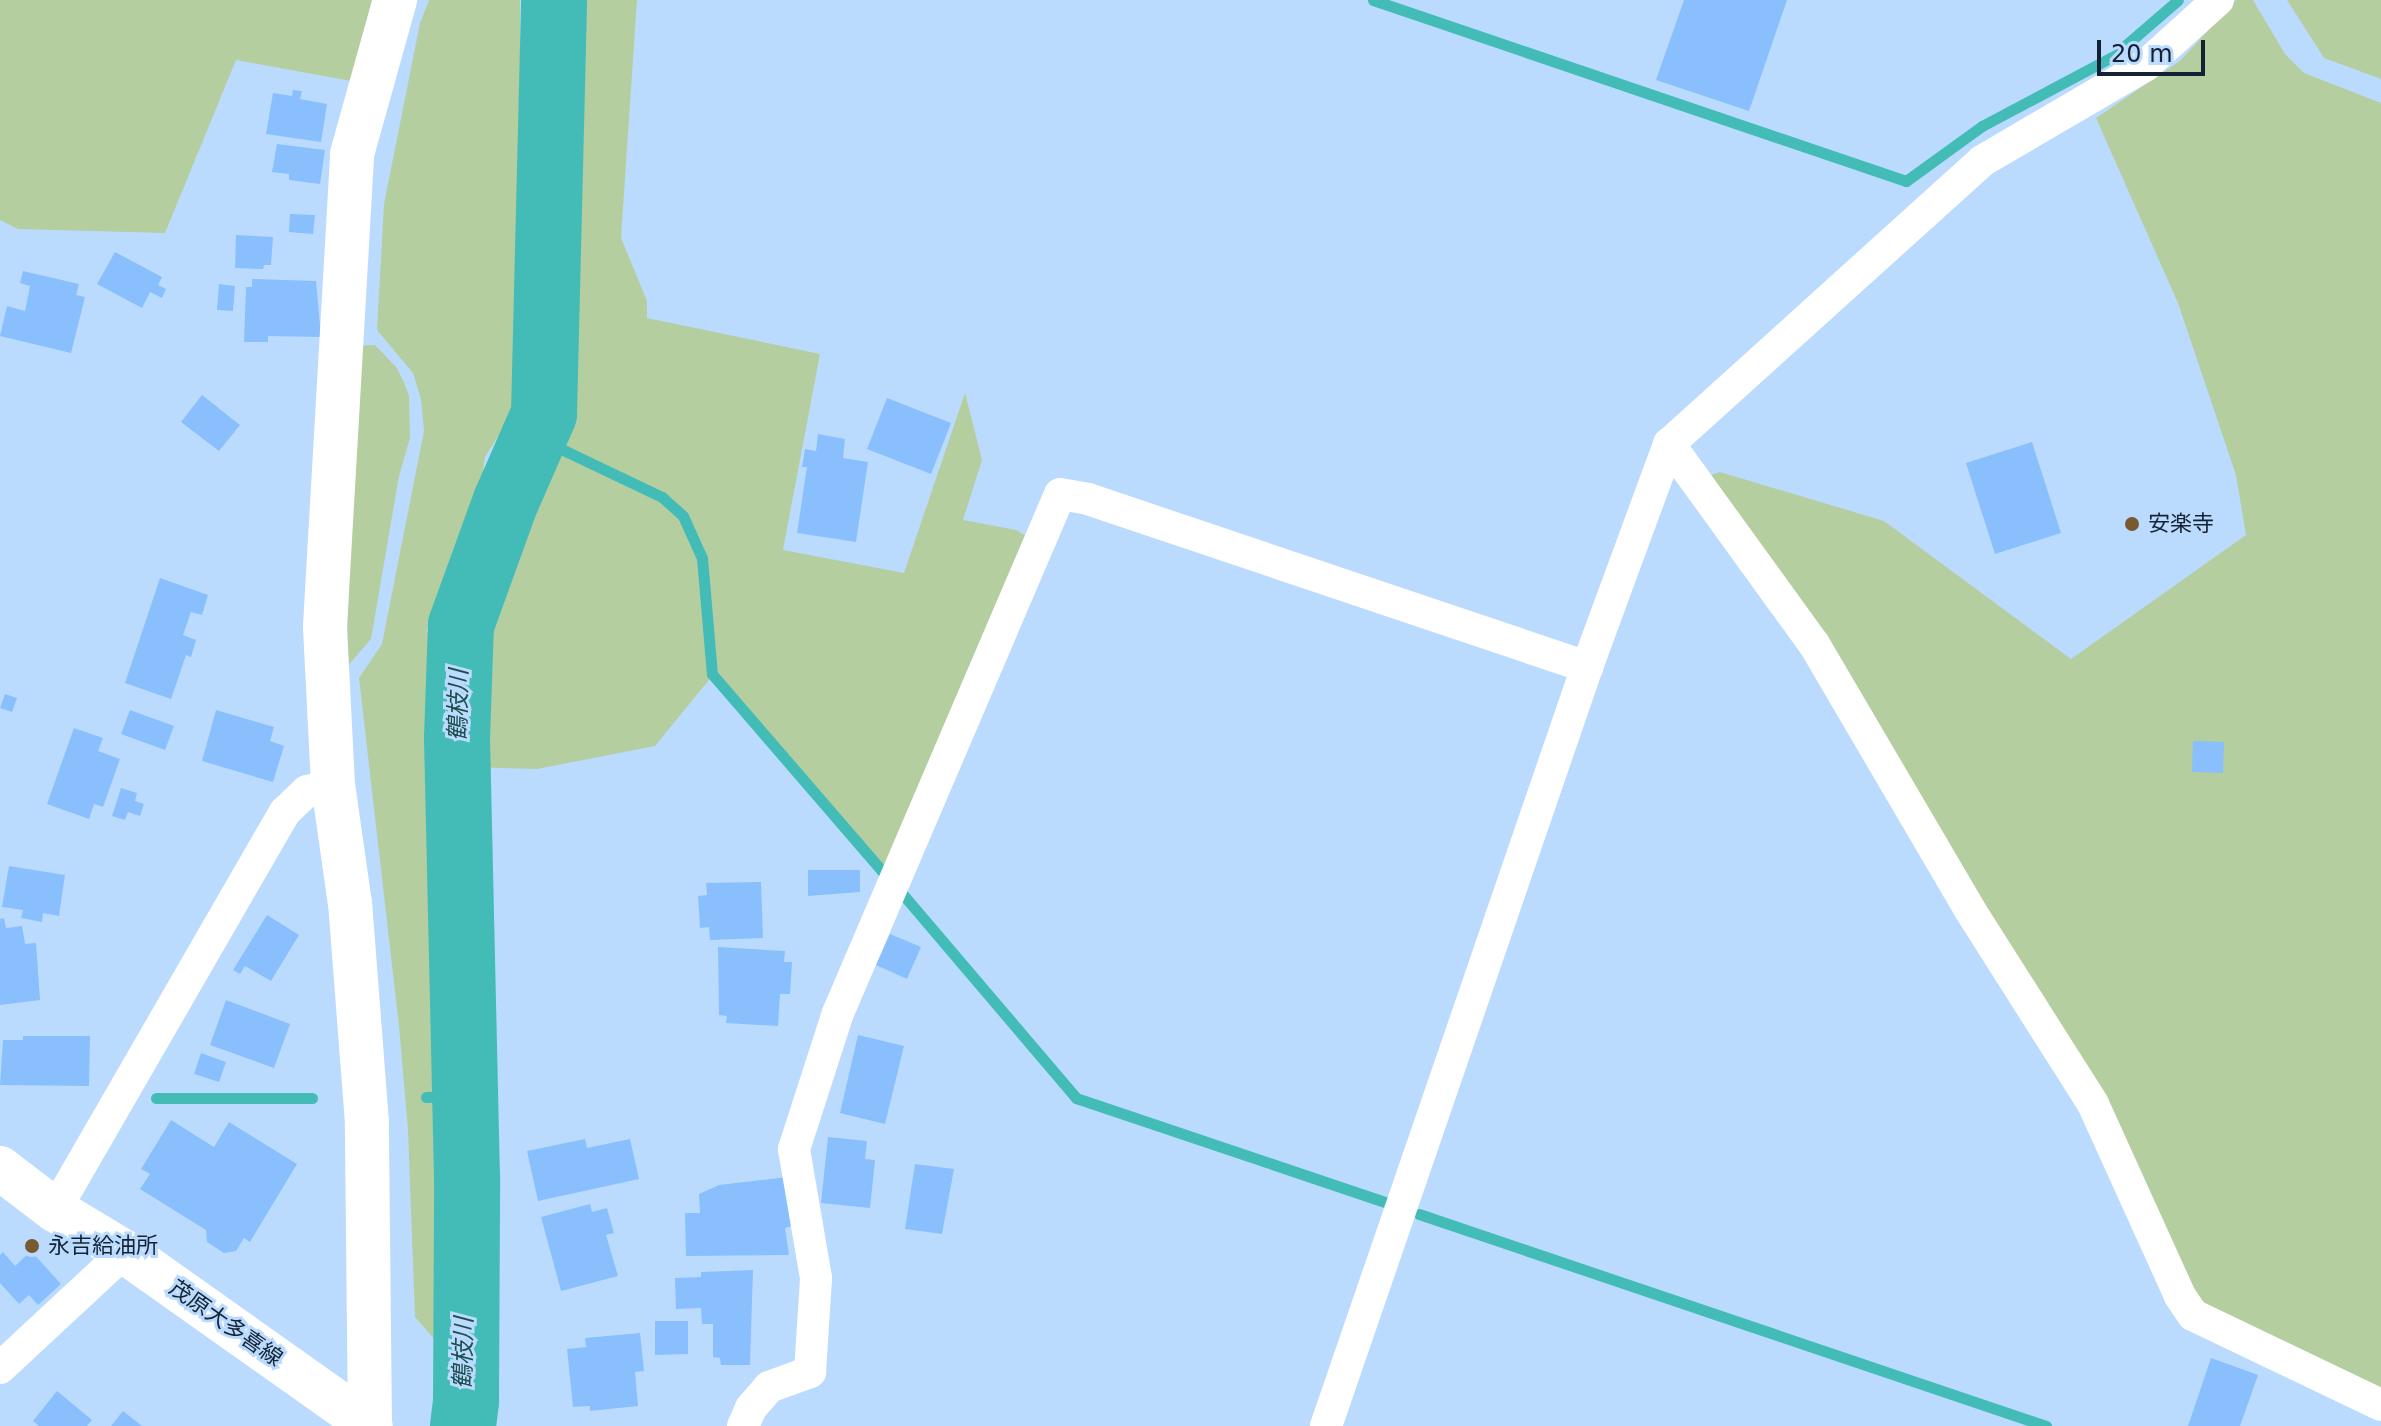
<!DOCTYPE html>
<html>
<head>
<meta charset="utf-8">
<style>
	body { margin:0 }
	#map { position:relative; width:2381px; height:1426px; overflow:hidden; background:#bbdbfe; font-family:"DejaVu Sans","Noto Sans JP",sans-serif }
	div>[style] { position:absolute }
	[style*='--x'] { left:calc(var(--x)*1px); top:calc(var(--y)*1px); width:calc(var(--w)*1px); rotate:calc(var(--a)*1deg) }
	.green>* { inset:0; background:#b4cea0 }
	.stream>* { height:11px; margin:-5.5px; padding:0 5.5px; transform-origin:5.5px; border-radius:5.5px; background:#43bcb8 }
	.river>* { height:66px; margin:-33px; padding:0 33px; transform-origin:33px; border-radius:33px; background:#43bcb8 }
	.building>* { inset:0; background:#89bffd }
	.street>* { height:32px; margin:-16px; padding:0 16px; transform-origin:16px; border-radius:16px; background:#fff }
	.secondary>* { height:44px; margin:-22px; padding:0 22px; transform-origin:22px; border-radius:22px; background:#fff }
	.primary>* { height:44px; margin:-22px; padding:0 22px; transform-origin:22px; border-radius:22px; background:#fff }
	.dots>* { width:22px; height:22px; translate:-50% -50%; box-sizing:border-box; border:4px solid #bbdbfe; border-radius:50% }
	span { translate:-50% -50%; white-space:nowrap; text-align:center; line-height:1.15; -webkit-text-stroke:6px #bbdbfe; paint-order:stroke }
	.poi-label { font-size:22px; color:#142233 }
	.left { translate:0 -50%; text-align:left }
	.street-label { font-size:22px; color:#142233 }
	.water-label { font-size:24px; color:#1b4f4d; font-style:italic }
	.scale { position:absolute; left:2097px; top:40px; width:108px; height:36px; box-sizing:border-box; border:4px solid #142233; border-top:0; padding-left:10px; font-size:24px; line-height:28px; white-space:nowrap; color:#142233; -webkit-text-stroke:6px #bbdbfe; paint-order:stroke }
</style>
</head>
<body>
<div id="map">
	<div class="green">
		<div style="clip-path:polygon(0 0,372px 0,351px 81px,236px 60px,165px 233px,18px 229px,0 220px)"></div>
		<div style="clip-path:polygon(429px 0,520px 0,520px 64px,526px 77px,525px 171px,535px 201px,528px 378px,515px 410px,485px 457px,472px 544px,426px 631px,445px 646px,443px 904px,451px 912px,452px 1093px,427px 1092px,427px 1103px,452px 1104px,459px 1361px,451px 1358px,415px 1317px,408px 1130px,399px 1026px,359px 678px,382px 644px,424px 431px,421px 399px,413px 373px,377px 330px,384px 204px,420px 23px)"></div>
		<div style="clip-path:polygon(565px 0,637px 0,621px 238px,647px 301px,647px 318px,820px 354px,783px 550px,904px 573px,965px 393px,982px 460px,963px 520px,1016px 530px,1026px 536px,883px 872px,713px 675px,655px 746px,537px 769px,468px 767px,471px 626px,496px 546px,552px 409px,565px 338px,556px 178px)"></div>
		<div style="clip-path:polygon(2236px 0,2253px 0,2285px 54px,2304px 73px,2381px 103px,2381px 1395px,2194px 1305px,1708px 476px,1720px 472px,1884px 521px,2071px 659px,2246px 535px,2236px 475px,2178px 303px,2096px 118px,2180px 61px)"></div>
		<div style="clip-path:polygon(2287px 0,2381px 0,2381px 79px,2324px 58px)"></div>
		<div style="clip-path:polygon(375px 345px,397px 368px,405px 385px,409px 396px,410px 438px,399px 476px,371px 639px,346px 668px,358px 346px)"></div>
	</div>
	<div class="stream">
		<div style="--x:1373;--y:0;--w:563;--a:18.76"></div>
		<div style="--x:1906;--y:181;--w:94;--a:-35.9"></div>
		<div style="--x:1982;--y:126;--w:147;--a:-28"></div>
		<div style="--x:2112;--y:57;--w:87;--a:-40.8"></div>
		<div style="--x:534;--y:436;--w:142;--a:25.5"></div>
		<div style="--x:662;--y:497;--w:28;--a:42"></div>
		<div style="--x:683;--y:516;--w:46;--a:65.7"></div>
		<div style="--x:702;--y:558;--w:116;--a:85.1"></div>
		<div style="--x:712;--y:674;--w:262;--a:49.2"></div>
		<div style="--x:900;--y:891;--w:272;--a:49.6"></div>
		<div style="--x:1076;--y:1098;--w:329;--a:18.6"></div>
		<div style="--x:426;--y:1097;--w:39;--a:-1"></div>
		<div style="--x:156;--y:1098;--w:156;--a:0"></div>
		<div style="--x:1419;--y:1214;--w:662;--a:18.68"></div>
	</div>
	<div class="river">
		<div style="--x:463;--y:1426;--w:26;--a:-83"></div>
		<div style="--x:466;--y:1400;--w:222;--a:-89.7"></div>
		<div style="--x:467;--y:1178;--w:440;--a:-91.3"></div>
		<div style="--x:457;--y:738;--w:113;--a:-88"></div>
		<div style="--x:461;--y:625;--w:132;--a:-70.1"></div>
		<div style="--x:506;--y:501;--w:95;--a:-66.4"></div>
		<div style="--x:544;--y:414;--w:414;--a:-88.6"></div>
	</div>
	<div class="building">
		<div style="clip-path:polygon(1684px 0,1787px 0,1749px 111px,1656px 80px)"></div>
		<div style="clip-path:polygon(293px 90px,302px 91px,300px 99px,327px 104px,321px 142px,266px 134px,273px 93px,292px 96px)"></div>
		<div style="clip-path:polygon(277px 144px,325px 150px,320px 184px,289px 180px,289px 174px,272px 172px)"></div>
		<div style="clip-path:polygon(290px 214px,315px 215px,313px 234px,289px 232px)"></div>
		<div style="clip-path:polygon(236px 235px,273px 237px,271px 265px,264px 265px,263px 269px,235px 268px)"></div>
		<div style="clip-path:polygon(115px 252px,162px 277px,158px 285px,166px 289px,162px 298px,150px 292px,142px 308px,97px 284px)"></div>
		<div style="clip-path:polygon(23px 271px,79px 284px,76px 295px,85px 297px,71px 353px,0 336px,7px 306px,25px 311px,30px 286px,20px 283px)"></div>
		<div style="clip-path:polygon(252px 279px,316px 281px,321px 337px,268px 336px,268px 342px,244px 342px,246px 287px,252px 287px)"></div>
		<div style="clip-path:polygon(219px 284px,235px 286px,233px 311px,217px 310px)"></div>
		<div style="clip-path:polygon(202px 395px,240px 425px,219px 451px,181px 422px)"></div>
		<div style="clip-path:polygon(887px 398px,951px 423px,931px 474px,867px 449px)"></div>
		<div style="clip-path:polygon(818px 434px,845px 439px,843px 458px,868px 462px,856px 542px,797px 533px,807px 467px,802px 467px,805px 449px,816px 451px)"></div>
		<div style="clip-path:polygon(2032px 442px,2061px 533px,1995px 554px,1966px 463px)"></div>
		<div style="clip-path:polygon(160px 578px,208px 595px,202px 615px,191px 612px,183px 635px,196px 640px,191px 657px,186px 655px,171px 699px,125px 683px)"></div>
		<div style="clip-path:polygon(5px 694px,17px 698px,12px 712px,0 708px)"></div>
		<div style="clip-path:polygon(130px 710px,174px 726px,165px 750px,121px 734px)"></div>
		<div style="clip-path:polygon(216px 710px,274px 727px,270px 741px,284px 746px,273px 782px,202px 761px)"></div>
		<div style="clip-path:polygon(74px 728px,103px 738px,98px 751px,120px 759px,103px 807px,94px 804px,89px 819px,47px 804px)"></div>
		<div style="clip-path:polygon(2193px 741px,2224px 742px,2223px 773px,2192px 772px)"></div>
		<div style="clip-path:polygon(121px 788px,137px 793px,135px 801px,144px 804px,140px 816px,128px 812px,125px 820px,112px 816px)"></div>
		<div style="clip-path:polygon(9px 866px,65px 875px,59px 916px,43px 913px,42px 922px,21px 918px,23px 910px,2px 907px)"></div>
		<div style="clip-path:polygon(808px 870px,860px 870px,860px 892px,808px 896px)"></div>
		<div style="clip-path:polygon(761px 882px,763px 938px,710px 940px,709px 927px,700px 928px,698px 896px,707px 895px,706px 883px)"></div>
		<div style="clip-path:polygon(267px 915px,299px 935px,271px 981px,245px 966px,240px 974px,233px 970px)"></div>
		<div style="clip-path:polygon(4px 918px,6px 928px,22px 926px,25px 944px,36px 943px,40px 1000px,0 1005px,0 919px)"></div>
		<div style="clip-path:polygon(890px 934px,921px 947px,907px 979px,876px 965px)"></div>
		<div style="clip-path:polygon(718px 947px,785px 951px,784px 962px,792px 962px,790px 994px,780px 994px,778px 1026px,726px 1023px,727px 1016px,719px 1015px)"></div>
		<div style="clip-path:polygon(226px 1000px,290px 1024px,274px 1068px,210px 1045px)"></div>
		<div style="clip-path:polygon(858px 1035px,904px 1046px,885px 1124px,840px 1113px)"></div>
		<div style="clip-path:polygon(23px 1036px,90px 1036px,89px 1086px,0 1085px,3px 1040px,23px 1040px)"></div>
		<div style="clip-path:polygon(201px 1053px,226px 1062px,219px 1082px,194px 1074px)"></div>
		<div style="clip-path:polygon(171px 1120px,214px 1147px,229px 1122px,297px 1164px,250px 1242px,244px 1238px,236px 1251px,224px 1253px,207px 1242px,206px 1230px,140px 1189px,150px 1174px,141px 1169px)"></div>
		<div style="clip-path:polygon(828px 1137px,867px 1141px,865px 1159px,875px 1160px,870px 1208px,821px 1203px)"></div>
		<div style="clip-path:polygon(585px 1139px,587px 1148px,630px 1139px,639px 1179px,538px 1201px,527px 1151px)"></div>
		<div style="clip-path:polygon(915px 1164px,954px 1169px,942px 1234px,905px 1229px)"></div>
		<div style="clip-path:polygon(788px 1177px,792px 1226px,785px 1228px,789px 1255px,686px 1256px,685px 1213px,700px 1213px,699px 1194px,719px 1185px)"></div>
		<div style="clip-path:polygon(590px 1204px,592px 1212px,607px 1208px,614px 1233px,606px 1235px,618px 1276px,561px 1291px,541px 1217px)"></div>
		<div style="clip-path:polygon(31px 1251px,61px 1284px,38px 1305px,29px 1295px,19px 1304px,0 1283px,0 1255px,3px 1252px,15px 1266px)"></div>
		<div style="clip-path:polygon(753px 1270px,750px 1365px,721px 1365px,720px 1358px,713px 1357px,713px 1324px,702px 1324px,701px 1308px,676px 1309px,675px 1278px,701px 1277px,701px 1272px)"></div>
		<div style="clip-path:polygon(655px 1321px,688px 1321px,688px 1354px,655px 1355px)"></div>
		<div style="clip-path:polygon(640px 1333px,644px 1371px,635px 1372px,638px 1406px,590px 1411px,590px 1406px,573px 1407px,567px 1349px,586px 1347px,585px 1338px)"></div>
		<div style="clip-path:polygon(2211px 1358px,2258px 1375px,2240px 1426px,2188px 1426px)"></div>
		<div style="clip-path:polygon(57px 1391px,92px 1420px,87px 1426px,39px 1426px,33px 1421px)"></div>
		<div style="clip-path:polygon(123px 1411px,142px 1426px,111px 1426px)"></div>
	</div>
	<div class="street">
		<div style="--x:1669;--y:444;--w:247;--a:54.1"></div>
		<div style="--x:1814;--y:644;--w:308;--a:59.6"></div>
		<div style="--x:1970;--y:910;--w:230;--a:57.6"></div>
		<div style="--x:2093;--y:1104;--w:211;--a:65.6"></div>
		<div style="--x:2180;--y:1296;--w:23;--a:56"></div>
		<div style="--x:2193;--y:1315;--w:208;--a:25.6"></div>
		<div style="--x:55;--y:1210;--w:460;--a:-60"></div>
		<div style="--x:285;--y:812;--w:30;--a:-44"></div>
		<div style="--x:307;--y:791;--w:27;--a:-13"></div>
		<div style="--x:0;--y:1368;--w:171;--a:-42.9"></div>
		<div style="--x:743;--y:1426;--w:20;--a:-66"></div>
		<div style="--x:751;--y:1408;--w:28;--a:-49"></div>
		<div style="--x:769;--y:1387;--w:44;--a:-20.1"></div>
		<div style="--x:810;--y:1372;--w:94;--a:-86.3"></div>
		<div style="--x:816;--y:1278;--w:131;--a:-99.7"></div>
		<div style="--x:794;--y:1149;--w:143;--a:-72.1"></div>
		<div style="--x:838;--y:1013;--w:564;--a:-66.84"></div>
		<div style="--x:1060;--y:494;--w:28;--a:10"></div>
		<div style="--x:1088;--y:499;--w:527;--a:18.61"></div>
		<div style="--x:1326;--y:1426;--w:803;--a:-71.02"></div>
		<div style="--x:1587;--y:667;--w:238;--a:-69.8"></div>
		<div style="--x:1669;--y:444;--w:422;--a:-42.1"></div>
		<div style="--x:1982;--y:161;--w:190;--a:-30.3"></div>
		<div style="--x:2146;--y:65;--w:97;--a:-42.1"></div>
	</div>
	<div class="secondary">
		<div style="--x:370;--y:1426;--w:303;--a:-90.6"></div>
		<div style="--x:367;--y:1123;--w:220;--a:-94.4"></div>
		<div style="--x:350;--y:904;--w:120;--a:-98.1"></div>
		<div style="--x:333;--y:785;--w:159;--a:-92.9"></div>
		<div style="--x:325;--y:626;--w:473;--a:-86.7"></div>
		<div style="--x:352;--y:154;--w:160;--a:-74.4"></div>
	</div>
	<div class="primary">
		<div style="--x:0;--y:1168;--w:69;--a:37.4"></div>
		<div style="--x:55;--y:1210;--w:82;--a:31"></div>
		<div style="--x:125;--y:1252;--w:301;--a:35.3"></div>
	</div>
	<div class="dots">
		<div style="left:2132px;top:524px;background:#79592f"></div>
		<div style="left:32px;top:1246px;background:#79592f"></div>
	</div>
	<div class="poi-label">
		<span class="left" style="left:2148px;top:524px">安楽寺</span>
		<span class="left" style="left:48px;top:1246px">永吉給油所</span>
	</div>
	<div class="street-label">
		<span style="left:226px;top:1323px;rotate:35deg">茂原大多喜線</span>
	</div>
	<div class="water-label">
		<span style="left:459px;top:705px;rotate:-89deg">鶴枝川</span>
		<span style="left:464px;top:1353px;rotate:-89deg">鶴枝川</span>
	</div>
	<div class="scale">20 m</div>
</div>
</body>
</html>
